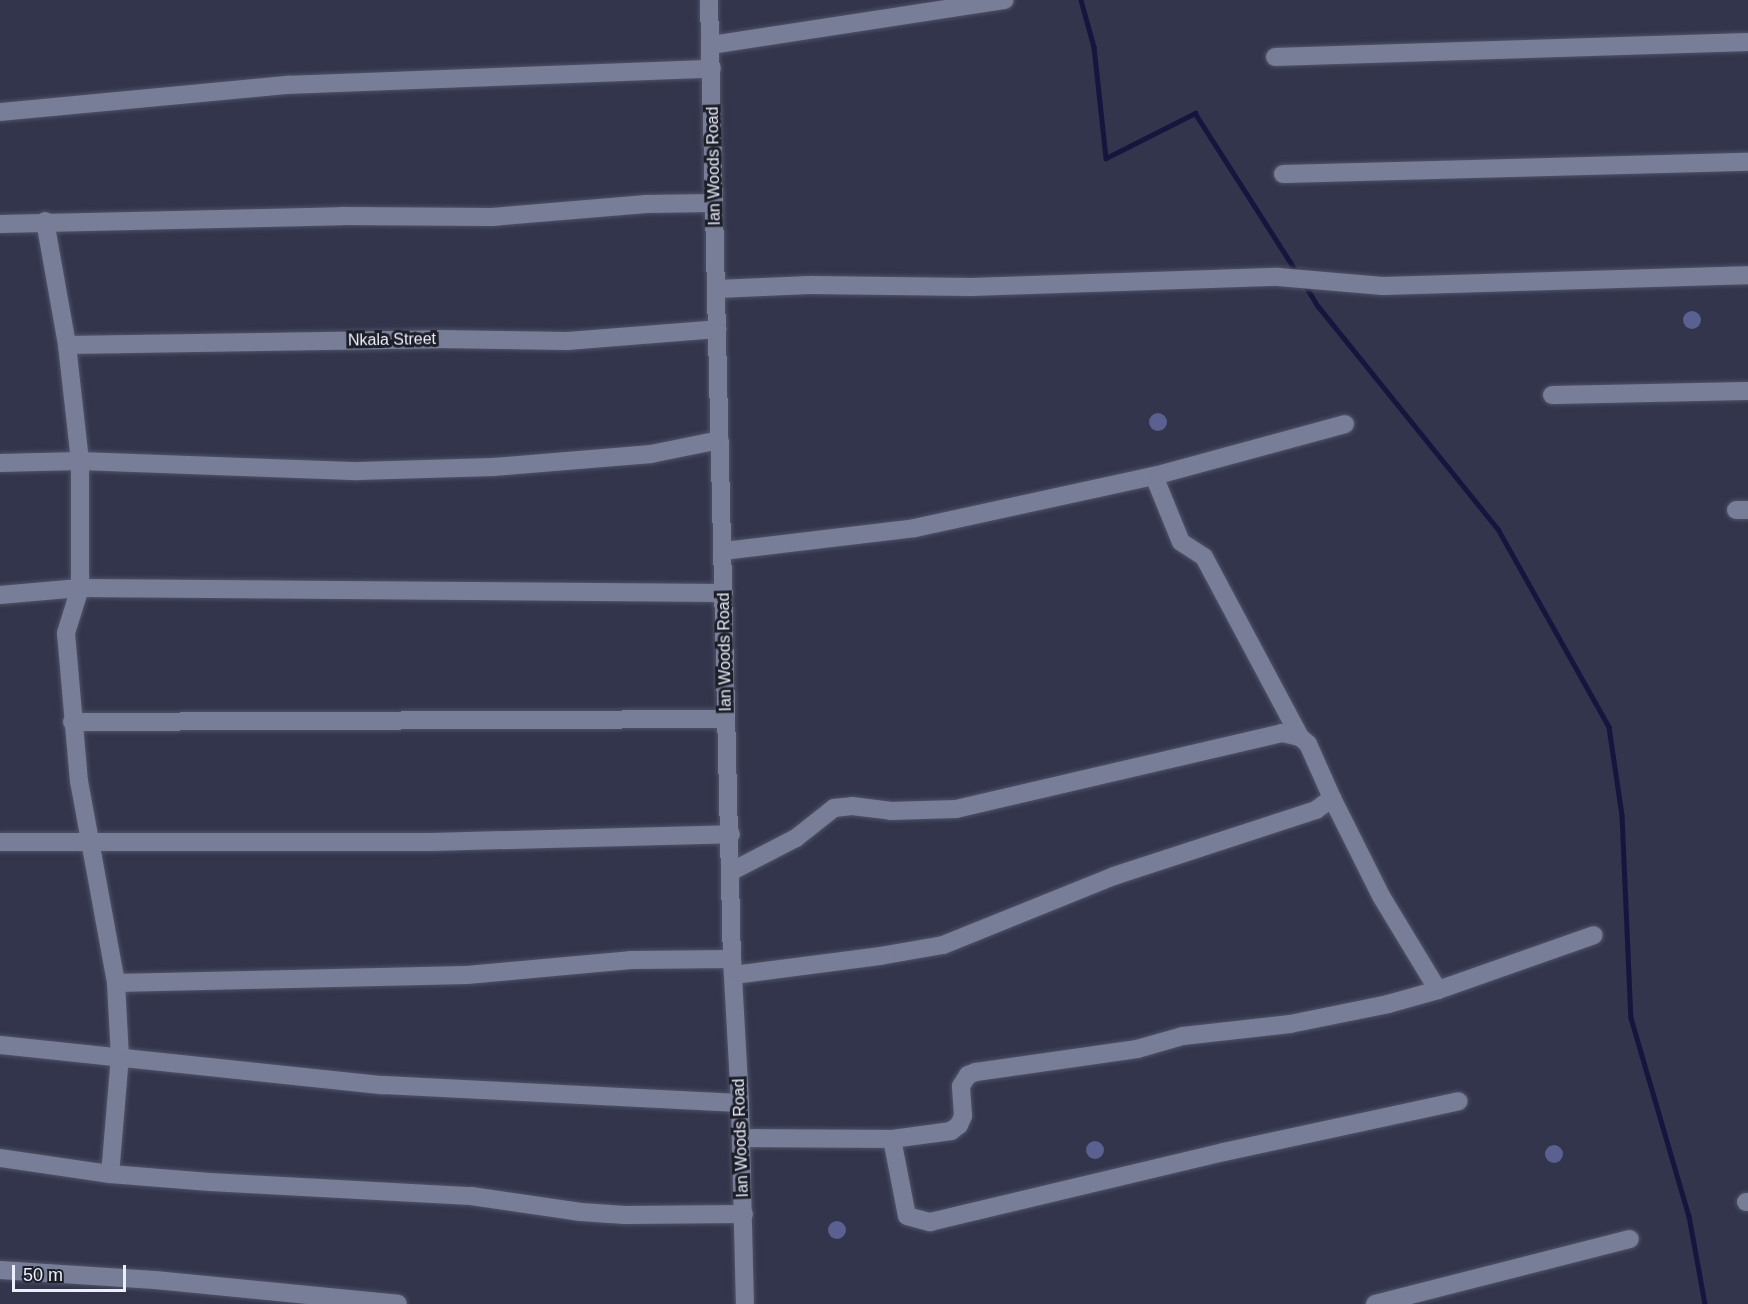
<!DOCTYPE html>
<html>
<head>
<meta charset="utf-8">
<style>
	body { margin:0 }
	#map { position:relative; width:1748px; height:1304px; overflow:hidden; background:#32354c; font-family:Arial,sans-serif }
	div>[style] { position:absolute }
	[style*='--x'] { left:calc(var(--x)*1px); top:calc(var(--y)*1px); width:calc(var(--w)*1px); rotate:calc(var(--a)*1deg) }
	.stream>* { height:4.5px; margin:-2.25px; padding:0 2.25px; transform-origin:2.25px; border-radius:2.25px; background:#15163e }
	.building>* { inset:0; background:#5a608f }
	.round { border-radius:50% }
	.roads { filter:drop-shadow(0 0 2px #505367) drop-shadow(0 0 2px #505367) }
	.minor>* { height:18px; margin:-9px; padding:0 9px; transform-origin:9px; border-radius:9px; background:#797e98 }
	span { translate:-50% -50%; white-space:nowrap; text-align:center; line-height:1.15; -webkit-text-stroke:6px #1c1e28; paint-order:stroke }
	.street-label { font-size:16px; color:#ebeefd }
	.scale { position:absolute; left:12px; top:1265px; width:114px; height:27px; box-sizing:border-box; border:3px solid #ebeefd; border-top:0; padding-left:8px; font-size:18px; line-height:21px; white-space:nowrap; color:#ebeefd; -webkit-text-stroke:4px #1c1e28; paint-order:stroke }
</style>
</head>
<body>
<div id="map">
	<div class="stream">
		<div style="--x:1081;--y:0;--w:49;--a:74.5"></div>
		<div style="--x:1094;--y:47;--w:112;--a:83.8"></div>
		<div style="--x:1106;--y:158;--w:100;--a:-26.8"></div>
		<div style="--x:1195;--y:113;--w:191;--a:57.4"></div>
		<div style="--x:1304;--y:283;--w:27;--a:59"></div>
		<div style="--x:1318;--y:306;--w:287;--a:51.1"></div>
		<div style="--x:1498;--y:529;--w:227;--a:60.7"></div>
		<div style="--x:1609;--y:727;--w:89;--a:81.6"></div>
		<div style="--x:1622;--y:815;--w:203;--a:87.5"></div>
		<div style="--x:1631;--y:1018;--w:206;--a:73.7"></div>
		<div style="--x:1689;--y:1216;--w:89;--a:79.7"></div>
	</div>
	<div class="building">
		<div class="round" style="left:1683px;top:311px;width:18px;height:18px"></div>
		<div class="round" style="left:1149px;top:413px;width:18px;height:18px"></div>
		<div class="round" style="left:1086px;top:1141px;width:18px;height:18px"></div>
		<div class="round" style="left:1545px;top:1145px;width:18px;height:18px"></div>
		<div class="round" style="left:828px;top:1221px;width:18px;height:18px"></div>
	</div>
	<div class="roads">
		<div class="minor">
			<div style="--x:709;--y:0;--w:959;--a:88.63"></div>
			<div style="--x:732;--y:959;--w:144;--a:86.8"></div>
			<div style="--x:740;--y:1103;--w:201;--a:88.6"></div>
			<div style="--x:711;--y:45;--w:297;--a:-8.7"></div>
			<div style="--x:1275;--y:57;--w:473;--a:-1.8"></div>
			<div style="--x:0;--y:112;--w:289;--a:-5.4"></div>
			<div style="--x:288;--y:85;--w:424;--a:-2.2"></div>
			<div style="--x:1283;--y:174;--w:465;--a:-1.5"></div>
			<div style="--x:45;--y:221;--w:126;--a:79.9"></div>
			<div style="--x:67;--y:345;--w:117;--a:83.6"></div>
			<div style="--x:80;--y:461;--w:127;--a:90"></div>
			<div style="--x:80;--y:588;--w:644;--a:0.44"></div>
			<div style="--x:0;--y:224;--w:341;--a:-1.3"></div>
			<div style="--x:341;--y:216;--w:151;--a:0.4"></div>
			<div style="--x:492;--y:217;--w:155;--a:-4.8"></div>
			<div style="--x:646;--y:204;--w:68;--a:-0.8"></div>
			<div style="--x:717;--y:289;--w:93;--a:-2.5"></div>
			<div style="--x:810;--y:285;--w:161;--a:0.7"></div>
			<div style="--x:971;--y:287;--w:307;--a:-1.9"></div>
			<div style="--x:1278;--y:277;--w:105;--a:4.9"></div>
			<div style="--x:1383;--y:286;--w:365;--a:-1.7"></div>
			<div style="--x:67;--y:345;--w:371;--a:-0.9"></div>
			<div style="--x:438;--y:339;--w:129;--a:0.9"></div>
			<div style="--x:567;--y:341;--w:151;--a:-4.5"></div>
			<div style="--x:1552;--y:395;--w:196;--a:-1.2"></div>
			<div style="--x:0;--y:463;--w:80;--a:-1.4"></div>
			<div style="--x:80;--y:461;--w:278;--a:2.1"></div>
			<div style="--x:358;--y:471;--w:135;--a:-1.7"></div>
			<div style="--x:493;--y:467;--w:159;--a:-4.7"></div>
			<div style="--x:651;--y:454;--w:70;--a:-11.5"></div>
			<div style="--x:1154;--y:476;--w:71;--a:67.8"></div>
			<div style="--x:1181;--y:542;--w:27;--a:33"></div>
			<div style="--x:1204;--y:557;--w:204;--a:61.9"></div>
			<div style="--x:1736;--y:510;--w:12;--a:0"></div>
			<div style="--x:723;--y:551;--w:193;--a:-6.8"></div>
			<div style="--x:915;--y:528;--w:245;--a:-12.3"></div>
			<div style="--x:1154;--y:476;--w:198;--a:-15.2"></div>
			<div style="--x:0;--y:595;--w:80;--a:-5"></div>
			<div style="--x:80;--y:588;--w:47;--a:107.3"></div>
			<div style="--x:66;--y:633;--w:149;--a:85"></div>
			<div style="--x:79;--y:781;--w:205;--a:79.6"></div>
			<div style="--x:116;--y:983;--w:73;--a:86.9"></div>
			<div style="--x:120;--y:1056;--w:118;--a:94.8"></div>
			<div style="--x:110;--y:1174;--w:100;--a:4.6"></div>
			<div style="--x:210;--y:1182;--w:261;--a:3.1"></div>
			<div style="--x:471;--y:1196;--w:111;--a:8.3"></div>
			<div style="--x:581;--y:1212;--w:44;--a:3.9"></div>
			<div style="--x:625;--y:1215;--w:119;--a:-0.5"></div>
			<div style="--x:72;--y:722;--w:654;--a:-0.26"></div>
			<div style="--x:1332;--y:798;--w:110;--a:63.4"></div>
			<div style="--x:1381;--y:896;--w:110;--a:58.8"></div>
			<div style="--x:0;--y:842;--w:431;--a:0"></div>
			<div style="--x:431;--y:842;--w:300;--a:-1.5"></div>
			<div style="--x:732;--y:871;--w:72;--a:-27.3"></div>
			<div style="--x:796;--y:838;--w:48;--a:-38.3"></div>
			<div style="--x:834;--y:808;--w:18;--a:-6"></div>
			<div style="--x:852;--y:806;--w:38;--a:7"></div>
			<div style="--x:890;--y:811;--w:66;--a:-1.7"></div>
			<div style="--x:956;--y:809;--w:335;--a:-13.1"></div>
			<div style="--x:1282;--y:733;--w:18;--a:13"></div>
			<div style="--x:1300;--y:737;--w:11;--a:41"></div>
			<div style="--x:1308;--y:744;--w:59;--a:66"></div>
			<div style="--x:1332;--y:798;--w:20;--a:143"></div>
			<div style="--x:1316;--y:810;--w:213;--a:161.9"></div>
			<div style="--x:1114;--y:876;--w:184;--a:158"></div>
			<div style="--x:943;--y:945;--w:64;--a:170.1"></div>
			<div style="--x:880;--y:956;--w:148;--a:172.6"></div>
			<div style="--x:116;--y:983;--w:351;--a:-1.3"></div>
			<div style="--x:467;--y:975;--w:165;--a:-5.2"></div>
			<div style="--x:631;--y:960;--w:101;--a:-0.6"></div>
			<div style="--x:0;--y:1045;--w:385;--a:6"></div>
			<div style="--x:383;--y:1085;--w:357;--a:2.9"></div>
			<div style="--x:741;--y:1138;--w:151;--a:0.4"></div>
			<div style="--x:892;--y:1139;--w:78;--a:79"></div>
			<div style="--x:907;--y:1216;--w:24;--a:15"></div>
			<div style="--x:930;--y:1222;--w:302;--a:-13.4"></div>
			<div style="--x:1224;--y:1152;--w:240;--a:-12.2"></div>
			<div style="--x:892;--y:1139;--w:60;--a:-7.7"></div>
			<div style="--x:951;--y:1131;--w:10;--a:-37"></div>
			<div style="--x:959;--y:1125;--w:10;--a:-66"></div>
			<div style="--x:963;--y:1116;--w:30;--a:-94"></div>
			<div style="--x:961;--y:1086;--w:13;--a:-58"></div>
			<div style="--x:968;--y:1075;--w:9;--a:-21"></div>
			<div style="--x:976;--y:1072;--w:163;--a:-8.1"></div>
			<div style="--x:1137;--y:1049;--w:48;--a:-15.8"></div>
			<div style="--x:1183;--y:1036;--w:108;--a:-6.4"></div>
			<div style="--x:1290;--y:1024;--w:100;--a:-11.5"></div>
			<div style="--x:1388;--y:1004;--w:52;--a:-15.6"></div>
			<div style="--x:1438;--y:990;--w:165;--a:-19.4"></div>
			<div style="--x:0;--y:1158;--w:111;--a:8.3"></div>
			<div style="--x:1746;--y:1202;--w:2;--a:0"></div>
			<div style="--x:0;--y:1270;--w:155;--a:3.7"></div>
			<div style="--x:155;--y:1280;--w:244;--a:5.6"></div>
			<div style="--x:1375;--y:1304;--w:263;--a:-14.3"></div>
		</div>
	</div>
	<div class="street-label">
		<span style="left:714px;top:166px;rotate:-91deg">Ian Woods Road</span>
		<span style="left:392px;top:340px;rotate:-1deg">Nkala Street</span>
		<span style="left:725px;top:652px;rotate:-91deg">Ian Woods Road</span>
		<span style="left:741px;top:1138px;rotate:-92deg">Ian Woods Road</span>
	</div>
	<div class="scale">50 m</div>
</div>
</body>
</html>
